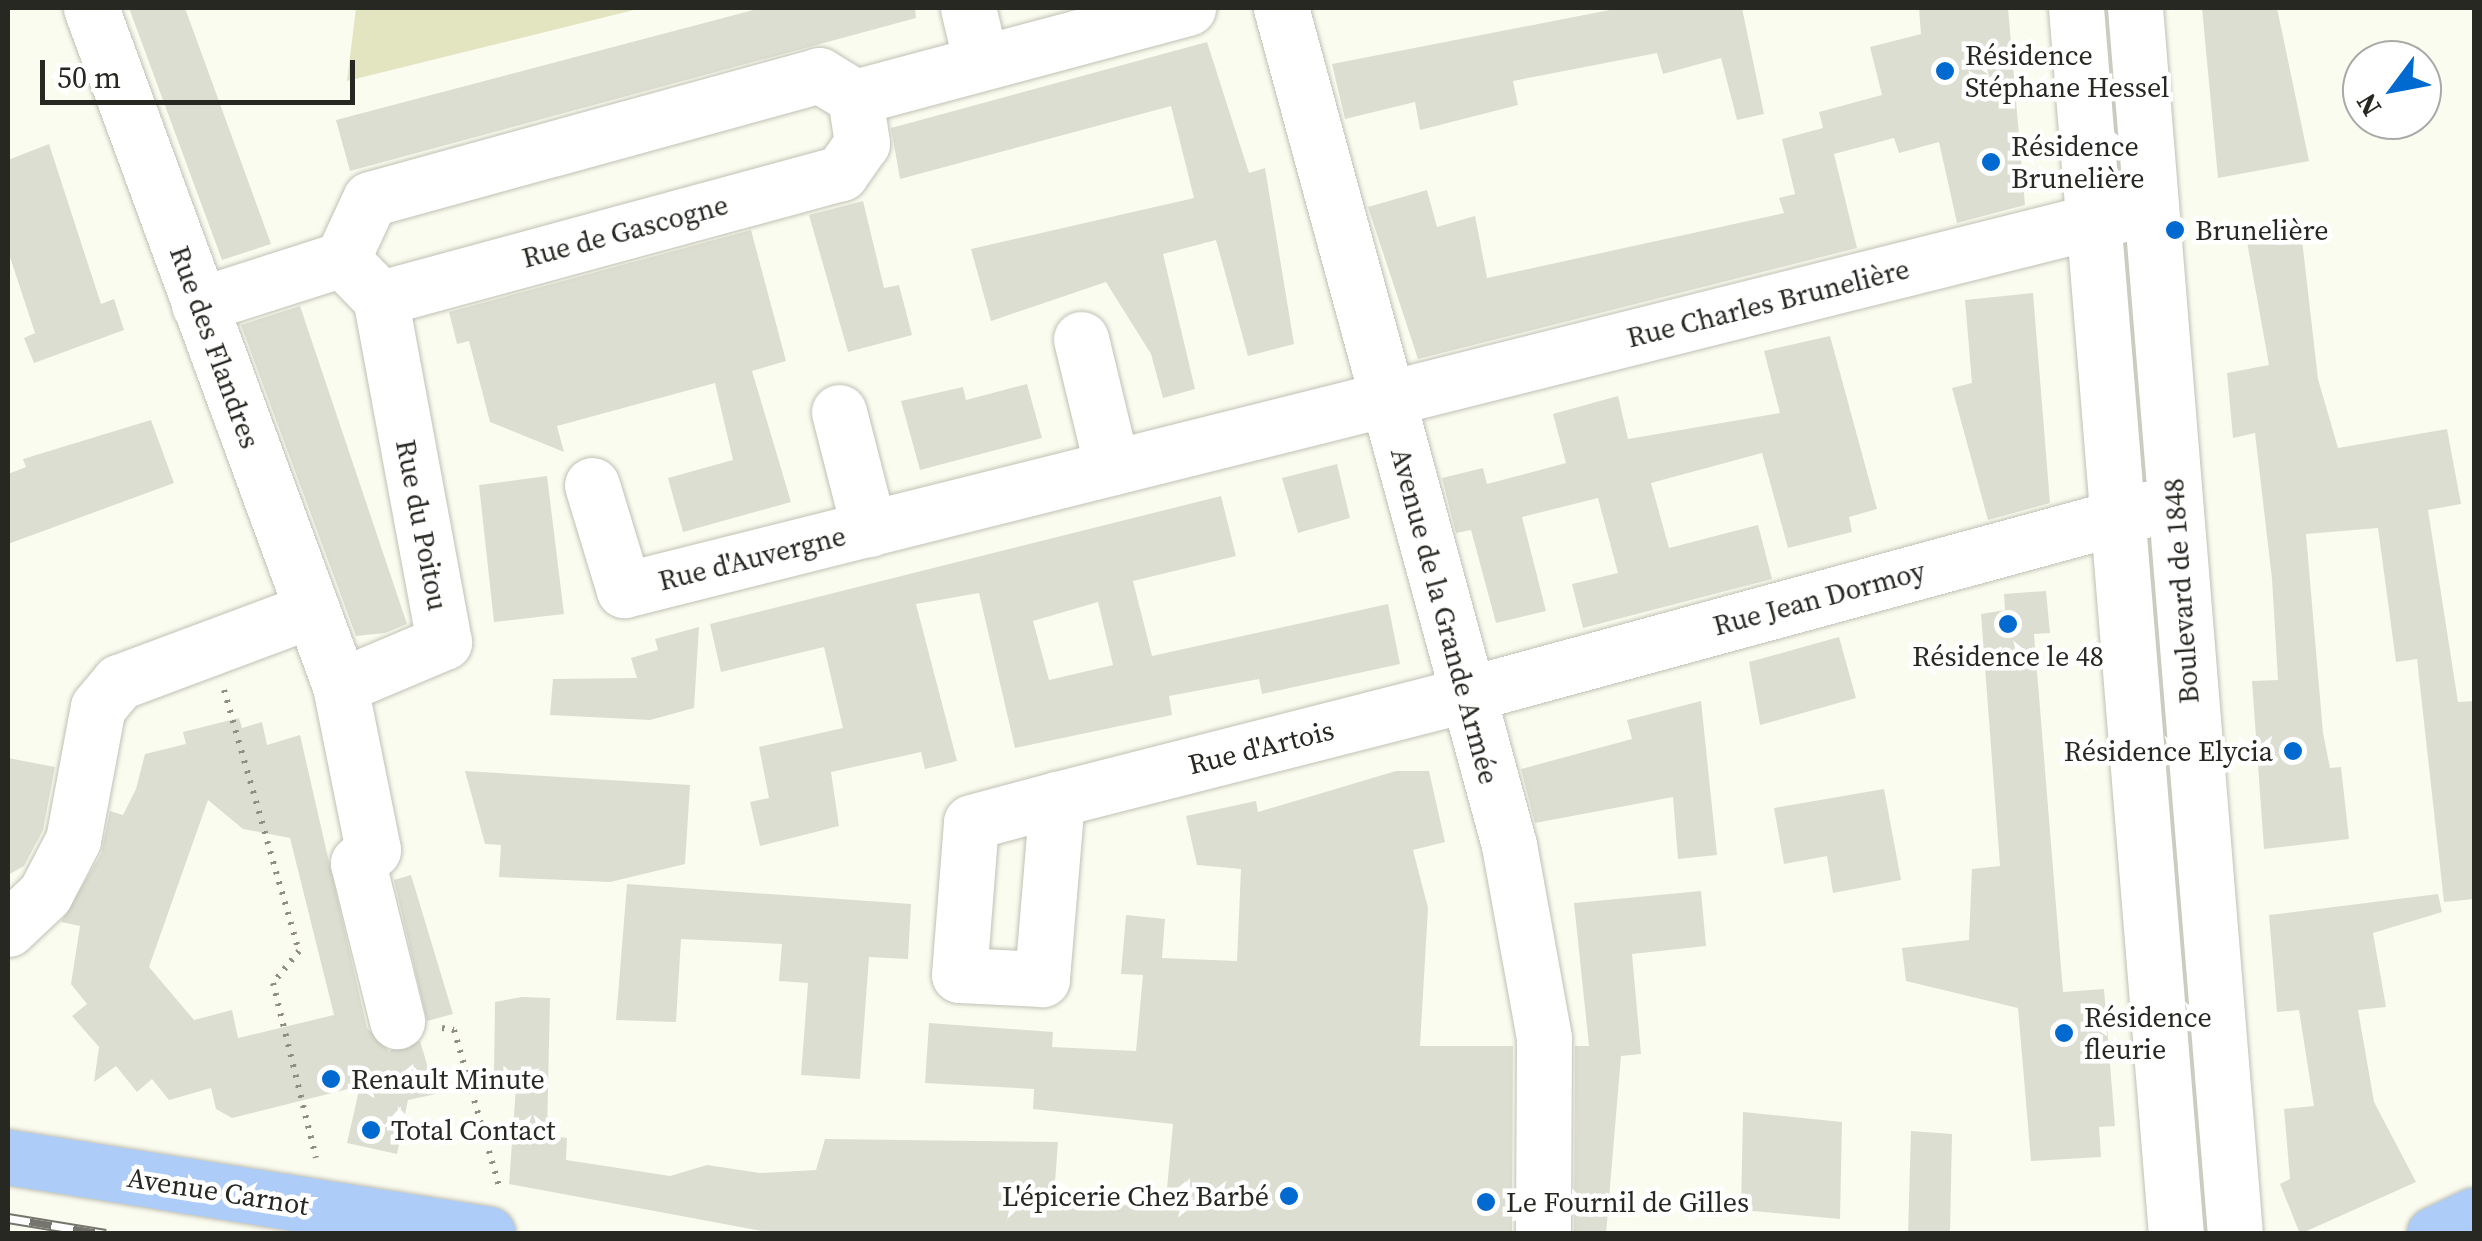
<!DOCTYPE html>
<html>
<head>
<meta charset="utf-8">
<style>
	body { margin:0 }
	#map { position:relative; width:2482px; height:1241px; overflow:hidden; background:#fbfcf0; font-family:"Source Serif 4",serif }
	div>[style] { position:absolute }
	[style*='--x'] { left:calc(var(--x)*1px); top:calc(var(--y)*1px); width:calc(var(--w)*1px); rotate:calc(var(--a)*1deg) }
	.green>* { inset:0; background:#e3e5c1 }
	.building>* { inset:0; background:#ddded2 }
	.path>* { height:6px; margin-top:-3px; transform-origin:0; background:repeating-linear-gradient(90deg,#8e8e86 0 2.5px,transparent 0 10.5px) }
	.roads { filter:drop-shadow(0 0 2px #c0c0b4) drop-shadow(0 0 2px #c0c0b4) }
	.minor>* { height:55px; margin:-27.5px; padding:0 27.5px; transform-origin:27.5px; border-radius:27.5px; background:#fff }
	.major>* { height:55px; margin:-27.5px; padding:0 27.5px; transform-origin:27.5px; border-radius:27.5px; background:#adcdf8 }
	.rail>* { height:11px; margin-top:-5.5px; transform-origin:0; background:repeating-linear-gradient(90deg,#fff 0 22px,#75756e 0 44px); box-sizing:border-box; border-block:2px solid #75756e }
	.dots>* { width:28px; height:28px; translate:-50% -50%; box-sizing:border-box; border:5px solid #fff; border-radius:50% }
	span { translate:-50% -50%; white-space:nowrap; text-align:center; line-height:1.15; -webkit-text-stroke:9px #fff; paint-order:stroke }
	.poi-label { font-size:28px; color:#282823 }
	.left { translate:0 -50%; text-align:left }
	.right { translate:-100% -50%; text-align:right }
	.street-label { font-size:28px; color:#282823 }
	.frame { position:absolute; inset:0; border:10px solid #282823; pointer-events:none }
	.north { position:absolute; left:2342px; top:40px; width:100px; height:100px; box-sizing:border-box; background:#fff; border:2px solid #a9a9a7; border-radius:50%; rotate:238deg; font-size:28px; font-weight:700; line-height:40px; text-align:center; color:#282823 }
	.north::after { content:''; display:block; margin:auto; width:35px; height:45px; background:#006ad1; clip-path:polygon(50% 0,100% 100%,50% 72%,0 100%) }
	.scale { position:absolute; left:40px; top:60px; width:315px; height:45px; box-sizing:border-box; border:5px solid #282823; border-top:0; padding-left:12px; font-size:30px; line-height:35px; white-space:nowrap; color:#282823; -webkit-text-stroke:8px #fff; paint-order:stroke }
</style>
</head>
<body>
<div id="map">
	<div class="green">
		<div style="clip-path:polygon(356px 8px,638px 8px,638px 9px,347px 81px)"></div>
	</div>
	<div class="building">
		<div style="clip-path:polygon(129px 8px,185px 8px,271px 244px,222px 260px)"></div>
		<div style="clip-path:polygon(761px 8px,915px 8px,916px 18px,350px 171px,336px 120px)"></div>
		<div style="clip-path:polygon(1620px 8px,1742px 8px,1764px 114px,1737px 120px,1721px 58px,1663px 74px,1657px 53px,1513px 81px,1518px 105px,1420px 130px,1415px 102px,1345px 119px,1332px 64px)"></div>
		<div style="clip-path:polygon(1919px 8px,2008px 8px,2025px 205px,1957px 223px,1939px 142px,1899px 153px,1894px 138px,1834px 154px,1857px 248px,1418px 359px,1368px 207px,1427px 190px,1437px 227px,1475px 216px,1487px 278px,1784px 213px,1779px 198px,1795px 194px,1782px 139px,1823px 128px,1819px 112px,1882px 95px,1870px 47px,1921px 34px)"></div>
		<div style="clip-path:polygon(2202px 8px,2277px 8px,2309px 161px,2218px 178px)"></div>
		<div style="clip-path:polygon(1207px 42px,1249px 173px,1265px 168px,1294px 344px,1248px 356px,1216px 240px,1163px 254px,1195px 389px,1163px 398px,1151px 354px,1106px 282px,991px 321px,971px 249px,1194px 198px,1171px 106px,900px 179px,891px 128px)"></div>
		<div style="clip-path:polygon(49px 144px,101px 304px,114px 299px,124px 330px,34px 363px,24px 338px,35px 333px,8px 251px,8px 160px)"></div>
		<div style="clip-path:polygon(863px 201px,884px 288px,899px 285px,912px 335px,848px 352px,809px 215px)"></div>
		<div style="clip-path:polygon(751px 230px,786px 361px,752px 371px,791px 502px,683px 532px,668px 478px,733px 460px,715px 383px,557px 426px,564px 452px,490px 422px,469px 341px,457px 344px,449px 312px)"></div>
		<div style="clip-path:polygon(2301px 231px,2318px 379px,2338px 448px,2447px 429px,2461px 504px,2428px 510px,2458px 702px,2474px 701px,2474px 899px,2444px 902px,2417px 659px,2396px 662px,2378px 528px,2306px 534px,2323px 733px,2330px 768px,2341px 767px,2349px 839px,2264px 849px,2252px 681px,2278px 680px,2272px 579px,2255px 433px,2233px 438px,2227px 373px,2269px 365px,2247px 242px)"></div>
		<div style="clip-path:polygon(2033px 293px,2050px 503px,1988px 520px,1952px 388px,1972px 383px,1965px 300px)"></div>
		<div style="clip-path:polygon(300px 306px,407px 624px,385px 633px,356px 636px,241px 325px)"></div>
		<div style="clip-path:polygon(1830px 336px,1877px 509px,1849px 517px,1852px 532px,1788px 548px,1762px 453px,1651px 483px,1669px 548px,1758px 525px,1772px 579px,1583px 628px,1572px 584px,1618px 573px,1598px 498px,1522px 517px,1546px 611px,1496px 623px,1471px 530px,1456px 533px,1442px 478px,1483px 468px,1487px 484px,1566px 463px,1553px 414px,1618px 396px,1628px 439px,1780px 413px,1764px 351px)"></div>
		<div style="clip-path:polygon(1027px 384px,1042px 438px,920px 470px,901px 401px,963px 387px,966px 400px)"></div>
		<div style="clip-path:polygon(151px 420px,174px 483px,8px 544px,8px 474px,26px 467px,23px 459px)"></div>
		<div style="clip-path:polygon(1337px 464px,1350px 518px,1298px 533px,1282px 478px)"></div>
		<div style="clip-path:polygon(547px 476px,564px 614px,494px 622px,479px 485px)"></div>
		<div style="clip-path:polygon(evenodd,1221px 496px,1236px 556px,1133px 581px,1152px 656px,1388px 604px,1400px 664px,1262px 694px,1259px 679px,1169px 696px,1172px 715px,1015px 748px,979px 593px,916px 604px,957px 761px,925px 769px,921px 752px,831px 772px,839px 826px,760px 846px,750px 802px,769px 798px,759px 747px,843px 728px,824px 647px,721px 672px,710px 624px,1221px 496px,1098px 602px,1113px 665px,1049px 680px,1033px 621px,1098px 602px)"></div>
		<div style="clip-path:polygon(2046px 591px,2050px 633px,2034px 634px,2063px 992px,2104px 989px,2115px 1126px,2099px 1127px,2101px 1157px,2031px 1161px,2018px 1008px,1906px 981px,1902px 948px,1969px 940px,1972px 869px,2000px 866px,1981px 614px,2005px 610px,2004px 594px)"></div>
		<div style="clip-path:polygon(699px 627px,694px 708px,650px 720px,550px 715px,553px 679px,637px 678px,631px 658px,658px 650px,655px 639px)"></div>
		<div style="clip-path:polygon(1839px 637px,1856px 698px,1760px 725px,1749px 662px)"></div>
		<div style="clip-path:polygon(1701px 701px,1717px 855px,1678px 859px,1673px 797px,1535px 823px,1521px 769px,1632px 739px,1627px 720px)"></div>
		<div style="clip-path:polygon(evenodd,239px 718px,242px 728px,262px 722px,267px 745px,300px 735px,367px 1028px,389px 1051px,420px 1041px,436px 1094px,408px 1100px,397px 1154px,347px 1143px,360px 1086px,232px 1118px,216px 1109px,211px 1088px,169px 1100px,152px 1079px,137px 1092px,116px 1066px,94px 1082px,99px 1047px,72px 1016px,87px 1004px,71px 984px,80px 926px,61px 922px,101px 854px,110px 811px,123px 815px,136px 789px,145px 754px,186px 744px,183px 732px,239px 718px,208px 800px,243px 829px,290px 838px,334px 1015px,238px 1038px,232px 1010px,194px 1020px,149px 967px,208px 800px)"></div>
		<div style="clip-path:polygon(8px 758px,55px 767px,43px 830px,24px 866px,8px 875px)"></div>
		<div style="clip-path:polygon(465px 771px,690px 785px,685px 864px,610px 882px,499px 877px,501px 845px,485px 844px)"></div>
		<div style="clip-path:polygon(1396px 771px,1429px 771px,1445px 842px,1413px 850px,1428px 908px,1420px 1046px,1513px 1046px,1512px 1234px,762px 1231px,509px 1184px,517px 1074px,494px 1072px,495px 1002px,522px 997px,550px 998px,547px 1135px,567px 1138px,566px 1160px,670px 1176px,707px 1165px,760px 1173px,816px 1170px,825px 1139px,1058px 1142px,1054px 1196px,1165px 1210px,1173px 1124px,1033px 1109px,1034px 1089px,925px 1083px,929px 1023px,1053px 1032px,1052px 1047px,1136px 1051px,1143px 975px,1121px 974px,1126px 915px,1165px 919px,1162px 958px,1237px 961px,1241px 869px,1197px 865px,1186px 816px,1256px 801px,1258px 812px)"></div>
		<div style="clip-path:polygon(1884px 789px,1901px 880px,1833px 893px,1827px 856px,1784px 864px,1774px 808px)"></div>
		<div style="clip-path:polygon(411px 875px,453px 1014px,427px 1021px,394px 880px)"></div>
		<div style="clip-path:polygon(627px 884px,911px 904px,908px 959px,869px 957px,860px 1079px,801px 1075px,808px 983px,779px 981px,782px 944px,681px 939px,676px 1022px,616px 1020px)"></div>
		<div style="clip-path:polygon(1701px 891px,1706px 946px,1632px 954px,1641px 1054px,1621px 1056px,1606px 1234px,1574px 1234px,1575px 1046px,1589px 1046px,1574px 903px)"></div>
		<div style="clip-path:polygon(2438px 894px,2442px 912px,2373px 933px,2386px 1007px,2358px 1010px,2374px 1102px,2416px 1182px,2300px 1234px,2280px 1184px,2290px 1179px,2284px 1109px,2314px 1106px,2299px 1010px,2277px 1012px,2269px 915px)"></div>
		<div style="clip-path:polygon(1743px 1112px,1842px 1122px,1840px 1219px,1741px 1210px)"></div>
		<div style="clip-path:polygon(1911px 1131px,1952px 1134px,1950px 1234px,1908px 1234px)"></div>
	</div>
	<div class="path">
		<div style="--x:224;--y:690;--w:272;--a:74"></div>
		<div style="--x:299;--y:951;--w:41;--a:129.1"></div>
		<div style="--x:273;--y:983;--w:180;--a:76.2"></div>
		<div style="--x:442;--y:1028;--w:12;--a:9"></div>
		<div style="--x:454;--y:1030;--w:166;--a:73.9"></div>
	</div>
	<div class="roads">
		<div class="minor">
			<div style="--x:91;--y:8;--w:722;--a:69.83"></div>
			<div style="--x:340;--y:686;--w:167;--a:78.6"></div>
			<div style="--x:373;--y:850;--w:20;--a:139"></div>
			<div style="--x:358;--y:863;--w:163;--a:76.1"></div>
			<div style="--x:968;--y:8;--w:56;--a:76.5"></div>
			<div style="--x:1281;--y:8;--w:867;--a:74.76"></div>
			<div style="--x:1509;--y:845;--w:196;--a:79.7"></div>
			<div style="--x:1544;--y:1038;--w:196;--a:90.3"></div>
			<div style="--x:2076;--y:8;--w:1230;--a:85.34"></div>
			<div style="--x:2135;--y:8;--w:1230;--a:85.34"></div>
			<div style="--x:855;--y:97;--w:47;--a:81.3"></div>
			<div style="--x:862;--y:143;--w:37;--a:125"></div>
			<div style="--x:841;--y:173;--w:478;--a:164.8"></div>
			<div style="--x:380;--y:298;--w:54;--a:-134.3"></div>
			<div style="--x:342;--y:259;--w:66;--a:-65"></div>
			<div style="--x:370;--y:199;--w:466;--a:-15.4"></div>
			<div style="--x:819;--y:75;--w:42;--a:31.4"></div>
			<div style="--x:855;--y:97;--w:345;--a:-15"></div>
			<div style="--x:199;--y:305;--w:150;--a:-17.8"></div>
			<div style="--x:1081;--y:339;--w:132;--a:76.4"></div>
			<div style="--x:839;--y:412;--w:121;--a:75.6"></div>
			<div style="--x:592;--y:485;--w:110;--a:73.1"></div>
			<div style="--x:624;--y:590;--w:1574;--a:-14.08"></div>
			<div style="--x:340;--y:686;--w:113;--a:-22.9"></div>
			<div style="--x:444;--y:642;--w:350;--a:-100.5"></div>
			<div style="--x:1057;--y:799;--w:181;--a:94.8"></div>
			<div style="--x:1042;--y:979;--w:83;--a:-177.2"></div>
			<div style="--x:959;--y:975;--w:153;--a:-85.5"></div>
			<div style="--x:971;--y:822;--w:89;--a:-15"></div>
			<div style="--x:1057;--y:799;--w:421;--a:-14.3"></div>
			<div style="--x:1465;--y:695;--w:735;--a:-15.23"></div>
			<div style="--x:8;--y:929;--w:51;--a:-43.4"></div>
			<div style="--x:45;--y:894;--w:61;--a:-62.6"></div>
			<div style="--x:73;--y:840;--w:135;--a:-79.4"></div>
			<div style="--x:98;--y:707;--w:33;--a:-50"></div>
			<div style="--x:119;--y:682;--w:206;--a:-20.5"></div>
		</div>
		<div class="major">
			<div style="--x:8;--y:1157;--w:486;--a:9.1"></div>
			<div style="--x:2434;--y:1234;--w:44;--a:-25.4"></div>
		</div>
	</div>
	<div class="rail">
		<div style="--x:8;--y:1218;--w:99;--a:9.3"></div>
	</div>
	<div class="dots">
		<div style="left:1945px;top:71px;background:#006ad1"></div>
		<div style="left:1991px;top:162px;background:#006ad1"></div>
		<div style="left:2175px;top:230px;background:#006ad1"></div>
		<div style="left:2008px;top:624px;background:#006ad1"></div>
		<div style="left:2293px;top:751px;background:#006ad1"></div>
		<div style="left:2064px;top:1033px;background:#006ad1"></div>
		<div style="left:331px;top:1079px;background:#006ad1"></div>
		<div style="left:371px;top:1130px;background:#006ad1"></div>
		<div style="left:1289px;top:1196px;background:#006ad1"></div>
		<div style="left:1486px;top:1202px;background:#006ad1"></div>
	</div>
	<div class="poi-label">
		<span class="left" style="left:1965px;top:71px">Résidence<br>Stéphane Hessel</span>
		<span class="left" style="left:2011px;top:162px">Résidence<br>Brunelière</span>
		<span class="left" style="left:2195px;top:230px">Brunelière</span>
		<span style="left:2008px;top:656px">Résidence le 48</span>
		<span class="right" style="left:2273px;top:751px">Résidence Elycia</span>
		<span class="left" style="left:2084px;top:1033px">Résidence<br>fleurie</span>
		<span class="left" style="left:351px;top:1079px">Renault Minute</span>
		<span class="left" style="left:391px;top:1130px">Total Contact</span>
		<span class="right" style="left:1269px;top:1196px">L'épicerie Chez Barbé</span>
		<span class="left" style="left:1506px;top:1202px">Le Fournil de Gilles</span>
	</div>
	<div class="street-label">
		<span style="left:625px;top:231px;rotate:-15deg">Rue de Gascogne</span>
		<span style="left:1768px;top:303px;rotate:-14deg">Rue Charles Brunelière</span>
		<span style="left:215px;top:347px;rotate:70deg">Rue des Flandres</span>
		<span style="left:422px;top:525px;rotate:79deg">Rue du Poitou</span>
		<span style="left:752px;top:558px;rotate:-14deg">Rue d'Auvergne</span>
		<span style="left:2181px;top:591px;rotate:-94deg">Boulevard de 1848</span>
		<span style="left:1819px;top:598px;rotate:-15deg">Rue Jean Dormoy</span>
		<span style="left:1445px;top:616px;rotate:75deg">Avenue de la Grande Armée</span>
		<span style="left:1261px;top:747px;rotate:-14deg">Rue d'Artois</span>
		<span style="left:218px;top:1191px;rotate:9deg">Avenue Carnot</span>
	</div>
	<div class="frame"></div>
	<div class="north">N</div>
	<div class="scale">50 m</div>
</div>
</body>
</html>
